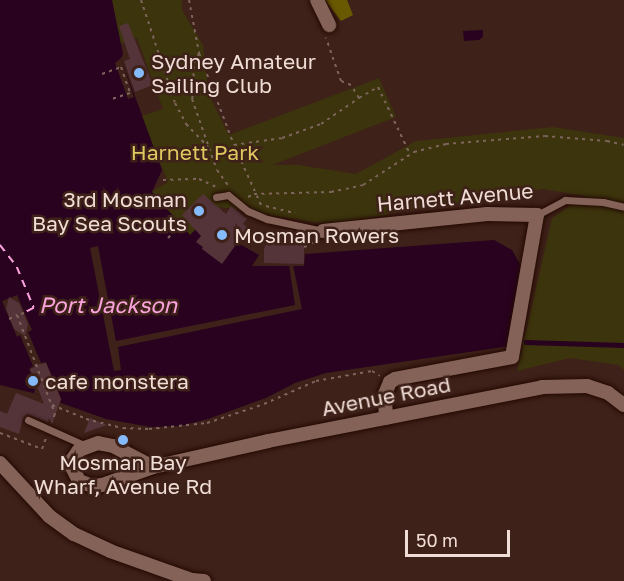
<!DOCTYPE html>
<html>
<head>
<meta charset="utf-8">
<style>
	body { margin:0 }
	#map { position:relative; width:624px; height:581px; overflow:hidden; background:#3e2118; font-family:"Golos Text",sans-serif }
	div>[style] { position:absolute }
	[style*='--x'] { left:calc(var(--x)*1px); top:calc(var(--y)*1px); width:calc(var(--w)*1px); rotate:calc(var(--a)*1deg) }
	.green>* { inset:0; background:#3c340d }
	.forest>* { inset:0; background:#695900 }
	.water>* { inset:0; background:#29021f }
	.pier>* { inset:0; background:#3e2118 }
	.stream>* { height:4.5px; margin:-2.25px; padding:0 2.25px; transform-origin:2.25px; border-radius:2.25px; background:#29021f }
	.ferry>* { height:1.5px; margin-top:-0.75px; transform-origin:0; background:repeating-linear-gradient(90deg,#fba3dd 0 8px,transparent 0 14px) }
	.building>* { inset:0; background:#543439 }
	.path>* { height:2px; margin-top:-1px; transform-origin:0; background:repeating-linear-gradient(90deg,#7d645c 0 3px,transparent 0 7.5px) }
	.roads { filter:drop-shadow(0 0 2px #230903) drop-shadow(0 0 2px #230903) }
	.service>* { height:7px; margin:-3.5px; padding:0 3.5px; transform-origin:3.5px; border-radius:3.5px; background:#846257 }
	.minor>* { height:14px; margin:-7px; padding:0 7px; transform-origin:7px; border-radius:7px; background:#846257 }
	.dots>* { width:16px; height:16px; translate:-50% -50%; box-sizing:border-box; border:3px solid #3e2118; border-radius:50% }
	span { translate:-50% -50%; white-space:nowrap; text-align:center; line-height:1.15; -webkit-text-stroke:5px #3e2118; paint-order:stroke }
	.poi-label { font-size:21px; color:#f0ddd6 }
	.left { translate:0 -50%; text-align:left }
	.right { translate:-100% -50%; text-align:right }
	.park-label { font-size:21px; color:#dfc860 }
	.street-label { font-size:21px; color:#f0ddd6 }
	.water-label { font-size:22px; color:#fba3dd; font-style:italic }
	.scale { position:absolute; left:405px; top:530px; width:105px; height:27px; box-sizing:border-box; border:3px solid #f0ddd6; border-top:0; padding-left:8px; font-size:18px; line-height:21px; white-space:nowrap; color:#f0ddd6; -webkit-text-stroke:4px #3e2118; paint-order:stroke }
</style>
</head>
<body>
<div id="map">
	<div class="green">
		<div style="clip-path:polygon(112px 0,182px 0,182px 10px,203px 45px,209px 95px,229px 135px,379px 78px,396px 117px,272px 165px,298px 165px,356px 174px,416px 141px,553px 127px,624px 138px,624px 370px,619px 365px,570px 358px,517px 371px,552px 218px,585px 196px,543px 189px,341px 222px,321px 223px,220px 207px,190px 235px,151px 192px,168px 182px,141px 116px,163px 109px,137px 38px,119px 44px)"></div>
	</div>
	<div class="forest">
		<div style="clip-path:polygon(325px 0,347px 0,353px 15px,341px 21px)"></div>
	</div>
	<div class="water">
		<div style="clip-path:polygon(0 0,112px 0,123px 54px,121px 58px,162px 170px,152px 192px,190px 235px,202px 223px,259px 255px,252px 266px,304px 266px,305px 254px,494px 240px,512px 250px,521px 266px,510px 346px,326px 373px,295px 383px,266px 398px,208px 419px,180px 426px,151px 427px,106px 419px,33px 393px,0 385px)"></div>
		<div style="clip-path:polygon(483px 30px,483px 37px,479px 40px,464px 41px,463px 31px)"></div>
	</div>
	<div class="pier">
		<div style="clip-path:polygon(121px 58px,134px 97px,128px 99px,115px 63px)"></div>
		<div style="clip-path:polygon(98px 246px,116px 341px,295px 305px,289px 265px,293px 265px,302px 309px,118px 347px,121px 370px,114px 371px,90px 248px)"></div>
		<div style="clip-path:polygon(17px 295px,32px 330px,28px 332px,41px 363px,46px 362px,61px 399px,60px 404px,34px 393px,36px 385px,29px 369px,33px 366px,20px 335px,17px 337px,2px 301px)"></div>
	</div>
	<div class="stream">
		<div style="--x:526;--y:342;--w:98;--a:1.8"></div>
	</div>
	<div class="ferry">
		<div style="--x:0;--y:245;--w:28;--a:52"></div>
		<div style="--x:17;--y:267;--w:44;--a:67.5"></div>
		<div style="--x:34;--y:308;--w:11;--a:153"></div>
	</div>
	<div class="building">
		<div style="clip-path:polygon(128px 23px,153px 85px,135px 92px,124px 61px,130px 59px,119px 26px)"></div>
		<div style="clip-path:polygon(203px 194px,226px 214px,231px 206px,247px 219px,243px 224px,248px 228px,222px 264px,202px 249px,203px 247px,196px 242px,201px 236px,182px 215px)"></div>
		<div style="clip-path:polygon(271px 232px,304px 233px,304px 264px,264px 263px,264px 249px,267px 242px,271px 245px)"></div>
		<div style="clip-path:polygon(9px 297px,19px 303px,28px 324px,25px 336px,14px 329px,6px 309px)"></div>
		<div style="clip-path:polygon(46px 363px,61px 399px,52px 424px,49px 418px,48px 422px,27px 414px,23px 418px,19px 434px,0 427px,0 411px,7px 414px,16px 393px,44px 404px,30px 369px,35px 367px,34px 365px)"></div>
		<div style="clip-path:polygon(90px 418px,107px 425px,84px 433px)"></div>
	</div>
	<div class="path">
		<div style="--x:141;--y:0;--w:108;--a:71.7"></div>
		<div style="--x:175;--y:103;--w:24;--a:62"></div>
		<div style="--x:186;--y:124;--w:33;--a:46"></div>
		<div style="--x:209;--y:148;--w:23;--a:70"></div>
		<div style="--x:217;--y:170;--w:19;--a:54"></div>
		<div style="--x:189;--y:0;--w:54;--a:79.3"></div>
		<div style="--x:199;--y:53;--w:98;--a:69.2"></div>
		<div style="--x:199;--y:53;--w:14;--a:111"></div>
		<div style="--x:194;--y:66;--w:33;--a:93"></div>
		<div style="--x:192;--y:99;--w:49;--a:70.8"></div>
		<div style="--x:102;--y:74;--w:20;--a:-20"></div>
		<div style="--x:121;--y:67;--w:28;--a:71"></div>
		<div style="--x:130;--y:93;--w:20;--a:162"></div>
		<div style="--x:359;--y:98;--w:22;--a:-30"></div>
		<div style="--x:378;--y:87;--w:72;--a:64.5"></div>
		<div style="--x:163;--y:180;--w:36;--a:-2"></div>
		<div style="--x:199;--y:179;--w:19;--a:25"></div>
		<div style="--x:248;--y:197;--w:7;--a:-27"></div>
		<div style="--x:254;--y:194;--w:77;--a:-1.5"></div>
		<div style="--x:331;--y:192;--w:33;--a:-12"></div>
		<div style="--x:363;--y:185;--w:61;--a:-32.9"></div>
		<div style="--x:414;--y:152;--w:33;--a:-14"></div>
		<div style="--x:446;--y:144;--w:99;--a:-4.6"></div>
		<div style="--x:545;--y:136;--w:62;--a:4.6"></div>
		<div style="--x:607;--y:141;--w:17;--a:13"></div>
		<div style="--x:261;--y:205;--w:66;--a:-114.2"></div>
		<div style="--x:234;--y:145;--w:49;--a:-8.3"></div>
		<div style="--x:282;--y:138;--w:41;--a:-19.7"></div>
		<div style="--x:321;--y:124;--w:46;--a:-34.4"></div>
		<div style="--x:359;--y:98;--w:15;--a:-122"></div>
		<div style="--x:351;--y:85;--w:11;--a:-158"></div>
		<div style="--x:341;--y:81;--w:46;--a:-109.2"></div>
		<div style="--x:266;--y:206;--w:30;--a:14"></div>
		<div style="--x:168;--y:238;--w:20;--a:-45"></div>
		<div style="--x:304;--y:247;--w:14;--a:-25"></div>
		<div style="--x:24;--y:313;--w:7;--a:164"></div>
		<div style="--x:17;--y:315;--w:106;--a:69"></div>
		<div style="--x:55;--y:414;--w:8;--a:113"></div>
		<div style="--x:9;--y:319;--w:9;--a:-27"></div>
		<div style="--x:52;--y:405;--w:37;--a:22"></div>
		<div style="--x:86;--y:419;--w:38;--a:14"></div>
		<div style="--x:123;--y:428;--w:26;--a:2"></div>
		<div style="--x:149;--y:429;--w:58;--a:-5.9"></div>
		<div style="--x:207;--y:423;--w:60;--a:-18.4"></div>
		<div style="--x:264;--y:404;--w:57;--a:-23.9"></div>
		<div style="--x:316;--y:381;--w:57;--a:-10.1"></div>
		<div style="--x:372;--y:371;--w:9;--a:32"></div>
		<div style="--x:0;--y:433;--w:45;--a:20.9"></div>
		<div style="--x:42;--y:449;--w:12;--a:-70"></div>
	</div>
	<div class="roads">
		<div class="service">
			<div style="--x:216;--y:197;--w:12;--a:-9"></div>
			<div style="--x:228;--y:195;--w:26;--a:39"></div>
			<div style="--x:248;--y:211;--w:21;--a:23"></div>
			<div style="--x:267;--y:219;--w:57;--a:12.1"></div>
			<div style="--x:537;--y:215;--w:32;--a:-28"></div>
			<div style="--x:565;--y:200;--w:38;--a:3"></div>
			<div style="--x:603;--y:202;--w:22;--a:13"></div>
			<div style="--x:28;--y:420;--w:64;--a:24.1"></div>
		</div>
		<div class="minor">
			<div style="--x:317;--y:0;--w:28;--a:64"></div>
			<div style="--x:323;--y:231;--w:165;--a:-5.9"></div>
			<div style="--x:487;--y:214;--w:50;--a:1.1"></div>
			<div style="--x:537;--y:215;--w:144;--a:100"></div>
			<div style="--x:512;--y:357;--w:119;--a:169.4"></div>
			<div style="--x:395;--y:379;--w:6;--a:149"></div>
			<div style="--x:390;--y:382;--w:13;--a:113"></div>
			<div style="--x:385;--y:394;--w:24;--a:88"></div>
			<div style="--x:0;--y:463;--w:72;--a:47.2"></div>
			<div style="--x:49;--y:516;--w:31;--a:36"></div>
			<div style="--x:74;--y:534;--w:40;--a:25"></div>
			<div style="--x:110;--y:551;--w:87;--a:19.5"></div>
			<div style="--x:192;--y:580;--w:12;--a:5"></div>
			<div style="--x:153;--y:467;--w:45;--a:-152.3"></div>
			<div style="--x:113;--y:446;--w:15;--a:-169"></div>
			<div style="--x:98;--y:443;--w:20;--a:160"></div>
			<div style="--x:79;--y:450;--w:12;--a:125"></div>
			<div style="--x:72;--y:460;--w:7;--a:90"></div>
			<div style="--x:72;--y:467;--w:16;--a:63"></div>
			<div style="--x:79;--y:481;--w:15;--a:20"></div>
			<div style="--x:93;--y:486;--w:9;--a:-6"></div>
			<div style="--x:102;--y:485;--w:54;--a:-19.4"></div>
			<div style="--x:153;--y:467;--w:118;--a:-12.7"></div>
			<div style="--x:268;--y:441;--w:279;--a:-11.1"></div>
			<div style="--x:542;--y:387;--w:45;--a:-1.3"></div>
			<div style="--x:587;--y:386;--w:22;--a:18"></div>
			<div style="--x:608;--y:393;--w:20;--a:37"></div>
		</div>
	</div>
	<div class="dots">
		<div style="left:139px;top:73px;background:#86bbfb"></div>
		<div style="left:199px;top:211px;background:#86bbfb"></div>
		<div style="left:222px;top:235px;background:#86bbfb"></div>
		<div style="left:33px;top:381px;background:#86bbfb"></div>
		<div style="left:123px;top:440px;background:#86bbfb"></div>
	</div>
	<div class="poi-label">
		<span class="left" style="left:151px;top:73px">Sydney Amateur<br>Sailing Club</span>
		<span class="right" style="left:187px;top:211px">3rd Mosman<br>Bay Sea Scouts</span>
		<span class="left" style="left:234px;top:235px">Mosman Rowers</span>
		<span class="left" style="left:45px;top:381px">cafe monstera</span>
		<span style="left:123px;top:474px">Mosman Bay<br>Wharf, Avenue Rd</span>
	</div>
	<div class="park-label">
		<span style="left:195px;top:152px">Harnett Park</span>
	</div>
	<div class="street-label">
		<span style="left:455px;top:197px;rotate:-5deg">Harnett Avenue</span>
		<span style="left:386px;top:396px;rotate:-11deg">Avenue Road</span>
	</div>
	<div class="water-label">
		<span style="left:108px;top:305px">Port Jackson</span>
	</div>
	<div class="scale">50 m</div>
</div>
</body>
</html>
